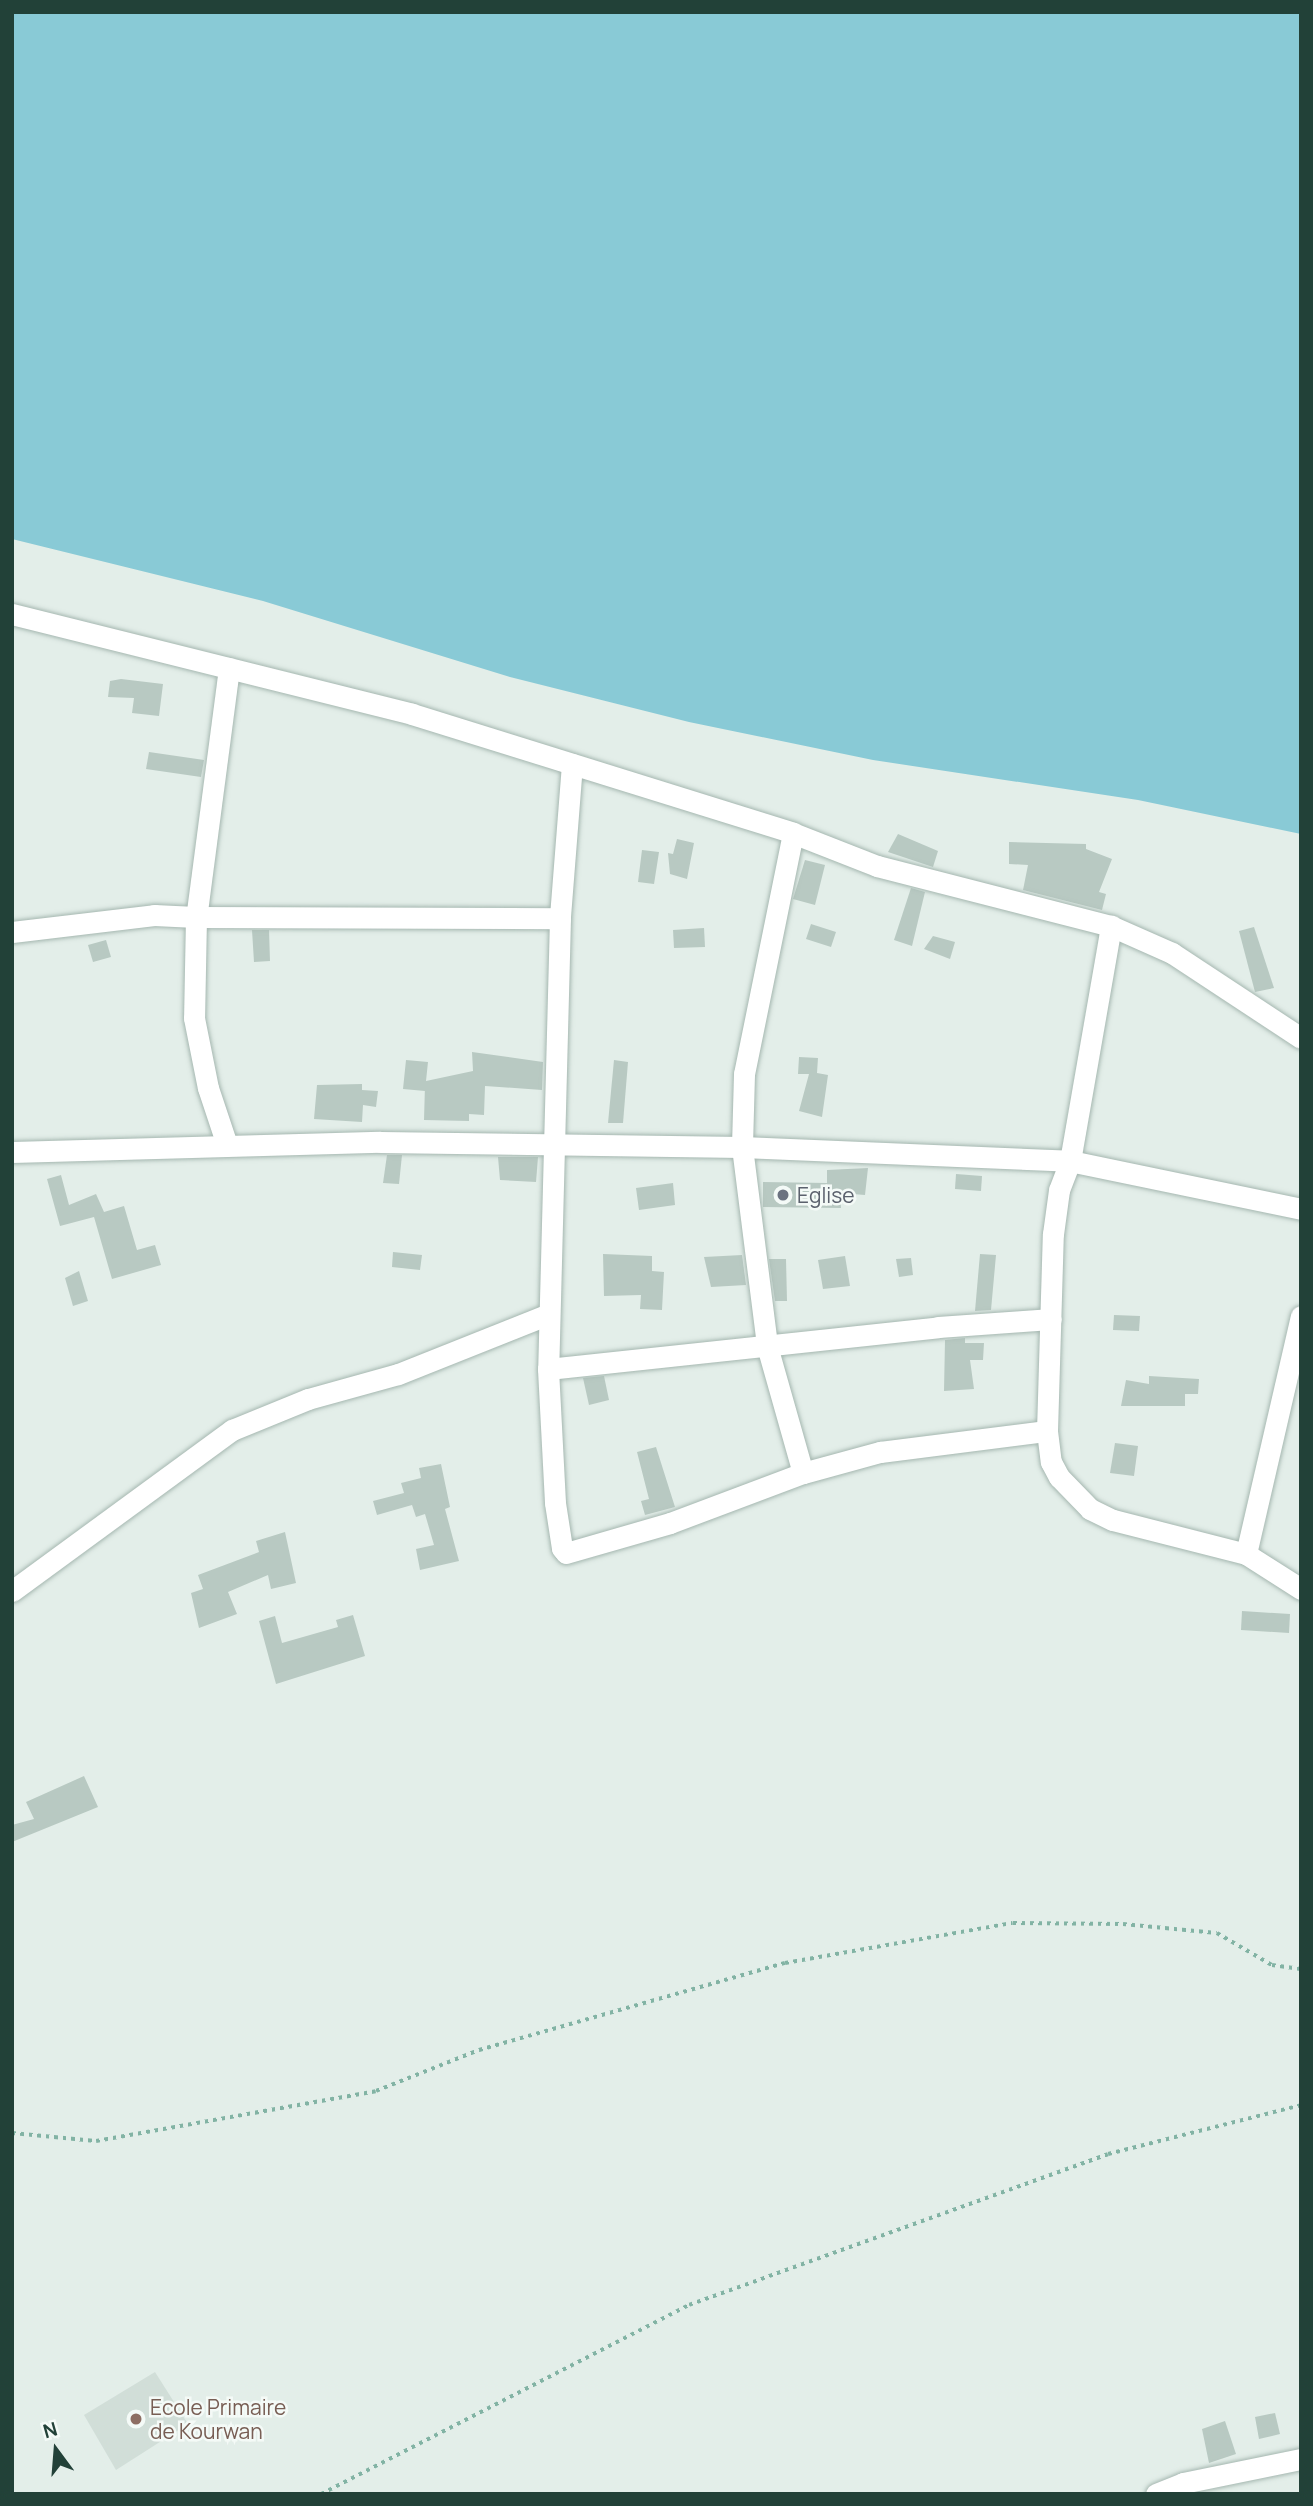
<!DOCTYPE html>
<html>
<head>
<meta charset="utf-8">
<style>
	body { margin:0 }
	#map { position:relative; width:1313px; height:2506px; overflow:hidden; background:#e3eee9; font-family:Manrope,sans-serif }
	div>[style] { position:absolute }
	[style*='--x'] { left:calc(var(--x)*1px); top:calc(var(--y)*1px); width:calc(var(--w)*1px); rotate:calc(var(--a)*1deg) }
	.built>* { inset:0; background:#d1ded8 }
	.water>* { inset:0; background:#89cad6 }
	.building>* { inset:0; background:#b8c9c2 }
	.path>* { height:3.5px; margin-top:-1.75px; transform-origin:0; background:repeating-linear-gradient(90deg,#82b3a4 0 3.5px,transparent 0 8.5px) }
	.roads { filter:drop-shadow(0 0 2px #a5b7b0) drop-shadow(0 0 2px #a5b7b0) }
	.minor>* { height:21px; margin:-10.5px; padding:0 10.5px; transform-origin:10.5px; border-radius:10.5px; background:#fff }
	.dots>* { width:19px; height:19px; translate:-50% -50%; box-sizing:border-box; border:4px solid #f4faf7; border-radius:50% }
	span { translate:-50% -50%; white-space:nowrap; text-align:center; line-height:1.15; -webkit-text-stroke:5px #f4faf7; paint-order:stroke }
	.worship-label { font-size:21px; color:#5b616d }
	.left { translate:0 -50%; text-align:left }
	.education-label { font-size:21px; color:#785e54 }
	.frame { position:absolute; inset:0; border:14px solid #224138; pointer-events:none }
	.north { position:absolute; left:21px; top:2415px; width:70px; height:70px; -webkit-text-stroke:5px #f4faf7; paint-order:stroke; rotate:344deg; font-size:19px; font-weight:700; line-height:28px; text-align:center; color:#224138 }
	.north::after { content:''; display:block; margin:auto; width:24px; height:32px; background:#224138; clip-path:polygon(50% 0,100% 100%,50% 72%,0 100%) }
</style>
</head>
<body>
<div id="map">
	<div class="built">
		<div style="clip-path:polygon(155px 2372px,188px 2424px,116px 2470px,84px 2415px)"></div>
	</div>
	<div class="water">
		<div style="clip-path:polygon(12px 12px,1301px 12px,1301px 834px,1138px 800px,873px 760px,689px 722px,510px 677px,263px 601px,12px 539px)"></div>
	</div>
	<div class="building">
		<div style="clip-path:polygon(121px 679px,163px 684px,159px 716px,132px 713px,134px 698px,108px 697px,110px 681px)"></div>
		<div style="clip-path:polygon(149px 752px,204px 760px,201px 777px,146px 769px)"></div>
		<div style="clip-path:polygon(898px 834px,938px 851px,933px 867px,888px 852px)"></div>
		<div style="clip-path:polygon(677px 839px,694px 843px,687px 879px,670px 874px,668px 853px,673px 854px)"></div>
		<div style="clip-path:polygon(1009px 842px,1086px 844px,1086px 849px,1112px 859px,1099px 892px,1106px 894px,1102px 910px,1023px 890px,1028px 865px,1009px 864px)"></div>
		<div style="clip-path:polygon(642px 850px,659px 852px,654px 884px,638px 882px)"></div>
		<div style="clip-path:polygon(805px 860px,825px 865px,815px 905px,793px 899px)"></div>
		<div style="clip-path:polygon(911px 888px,925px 892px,912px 946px,894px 940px)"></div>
		<div style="clip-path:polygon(811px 924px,836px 932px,831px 947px,806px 939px)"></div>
		<div style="clip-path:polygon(1254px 927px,1274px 988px,1255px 992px,1239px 931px)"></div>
		<div style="clip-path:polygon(704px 928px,705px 947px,674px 948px,673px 930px)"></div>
		<div style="clip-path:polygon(252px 930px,269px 930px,270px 961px,254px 962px)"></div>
		<div style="clip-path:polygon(933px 936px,955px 942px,950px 959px,924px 949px)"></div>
		<div style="clip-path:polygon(106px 940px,111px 957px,93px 962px,88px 945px)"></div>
		<div style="clip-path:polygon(472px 1052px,543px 1062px,542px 1090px,485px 1086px,484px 1115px,469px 1114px,469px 1121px,424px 1120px,425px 1085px,425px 1091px,403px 1089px,406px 1060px,428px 1062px,426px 1081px,473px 1071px)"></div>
		<div style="clip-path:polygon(799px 1057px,818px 1058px,817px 1073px,828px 1075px,822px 1117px,799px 1111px,809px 1074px,798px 1074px)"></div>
		<div style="clip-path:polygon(614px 1060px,628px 1062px,623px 1123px,608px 1123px)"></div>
		<div style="clip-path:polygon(362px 1084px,362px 1090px,378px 1091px,376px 1107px,363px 1105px,362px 1122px,314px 1119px,317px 1085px)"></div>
		<div style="clip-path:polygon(387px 1155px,402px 1155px,399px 1184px,383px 1183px)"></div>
		<div style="clip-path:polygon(498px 1157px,538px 1157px,536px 1182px,500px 1180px)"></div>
		<div style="clip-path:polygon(868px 1168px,865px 1195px,840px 1193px,841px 1208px,763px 1207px,763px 1182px,827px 1183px,827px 1170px)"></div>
		<div style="clip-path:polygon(956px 1174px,982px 1176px,981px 1191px,955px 1189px)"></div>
		<div style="clip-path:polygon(61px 1175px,69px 1205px,96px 1194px,104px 1212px,124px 1206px,137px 1250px,155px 1245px,161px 1265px,112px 1279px,94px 1217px,60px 1226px,47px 1179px)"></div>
		<div style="clip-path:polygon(673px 1183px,675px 1205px,639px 1210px,636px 1188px)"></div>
		<div style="clip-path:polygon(393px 1252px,422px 1255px,420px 1270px,392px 1267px)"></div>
		<div style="clip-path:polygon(603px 1254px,652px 1256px,652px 1271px,664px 1272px,662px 1310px,640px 1309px,641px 1295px,604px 1296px)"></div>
		<div style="clip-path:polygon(980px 1254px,996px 1255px,991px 1310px,975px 1311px)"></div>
		<div style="clip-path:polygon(742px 1255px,746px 1285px,711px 1287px,704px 1257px)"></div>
		<div style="clip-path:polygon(845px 1256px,850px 1286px,823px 1289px,818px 1260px)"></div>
		<div style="clip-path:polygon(911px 1258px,913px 1275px,899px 1277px,896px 1259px)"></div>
		<div style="clip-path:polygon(769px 1259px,786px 1259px,787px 1301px,775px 1301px)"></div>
		<div style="clip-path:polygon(79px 1271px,88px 1301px,73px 1306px,65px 1278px)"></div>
		<div style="clip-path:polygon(1114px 1315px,1140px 1316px,1139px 1331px,1113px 1330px)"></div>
		<div style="clip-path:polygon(965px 1338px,965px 1343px,984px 1343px,983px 1360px,970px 1360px,974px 1389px,944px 1391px,945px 1340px)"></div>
		<div style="clip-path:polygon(604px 1376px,609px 1400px,589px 1405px,583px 1378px)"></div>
		<div style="clip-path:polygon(1149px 1376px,1199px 1379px,1198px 1394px,1185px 1394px,1185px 1406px,1121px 1406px,1126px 1380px,1149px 1384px)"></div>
		<div style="clip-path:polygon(1115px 1443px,1138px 1446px,1134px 1476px,1110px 1473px)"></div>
		<div style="clip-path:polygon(656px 1447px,675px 1507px,645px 1515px,641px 1501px,649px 1499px,637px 1452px)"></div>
		<div style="clip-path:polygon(441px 1464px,450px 1507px,445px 1509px,459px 1561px,420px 1570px,416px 1549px,434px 1545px,425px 1514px,416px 1517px,412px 1505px,377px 1515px,373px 1501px,404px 1493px,401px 1483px,421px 1478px,419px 1468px)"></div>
		<div style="clip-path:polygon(285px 1532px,296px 1583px,271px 1589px,268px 1575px,228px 1592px,237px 1614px,199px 1628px,191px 1593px,203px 1589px,198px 1575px,259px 1552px,256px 1541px)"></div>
		<div style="clip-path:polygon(1242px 1611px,1290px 1614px,1289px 1633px,1241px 1630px)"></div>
		<div style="clip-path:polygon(353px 1615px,365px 1656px,276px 1684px,259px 1621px,275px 1616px,282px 1643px,338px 1627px,336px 1620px)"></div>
		<div style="clip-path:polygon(84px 1776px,98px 1807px,12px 1842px,12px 1825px,34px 1819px,26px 1802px)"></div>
		<div style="clip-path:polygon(1275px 2413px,1280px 2434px,1259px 2439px,1255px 2417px)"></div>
		<div style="clip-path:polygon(1225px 2421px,1236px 2454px,1209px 2463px,1202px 2429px)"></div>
	</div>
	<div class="path">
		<div style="--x:12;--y:2133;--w:84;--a:5.4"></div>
		<div style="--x:96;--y:2141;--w:284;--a:-10.1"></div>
		<div style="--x:376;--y:2091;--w:111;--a:-21.7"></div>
		<div style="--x:479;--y:2050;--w:318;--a:-15.9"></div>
		<div style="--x:785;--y:1963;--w:231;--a:-10"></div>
		<div style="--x:1013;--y:1923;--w:110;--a:0.5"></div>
		<div style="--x:1123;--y:1924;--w:94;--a:5.5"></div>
		<div style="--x:1217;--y:1933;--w:64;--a:30.2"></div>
		<div style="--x:1272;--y:1965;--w:29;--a:8"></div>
		<div style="--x:321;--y:2494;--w:414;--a:-27.2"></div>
		<div style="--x:689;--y:2305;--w:445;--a:-19.8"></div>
		<div style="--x:1108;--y:2154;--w:199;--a:-14.2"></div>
	</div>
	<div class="roads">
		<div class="minor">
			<div style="--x:12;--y:614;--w:412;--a:14"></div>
			<div style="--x:412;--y:714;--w:399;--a:17.3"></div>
			<div style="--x:793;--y:833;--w:90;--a:21.4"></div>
			<div style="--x:877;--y:866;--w:242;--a:14.4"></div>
			<div style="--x:1111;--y:926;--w:67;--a:23.9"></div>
			<div style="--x:1172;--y:953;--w:154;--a:33.4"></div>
			<div style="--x:229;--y:668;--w:251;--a:97.5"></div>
			<div style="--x:196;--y:917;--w:364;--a:0.2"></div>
			<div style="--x:572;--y:764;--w:154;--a:94.5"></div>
			<div style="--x:560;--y:918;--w:451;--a:91.5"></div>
			<div style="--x:548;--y:1369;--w:134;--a:87"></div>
			<div style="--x:555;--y:1503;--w:46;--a:81.2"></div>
			<div style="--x:562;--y:1548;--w:6;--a:51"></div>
			<div style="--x:566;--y:1553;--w:108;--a:-16.1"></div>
			<div style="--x:670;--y:1523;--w:142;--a:-20.6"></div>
			<div style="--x:803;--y:1473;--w:80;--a:-15.3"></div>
			<div style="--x:880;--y:1452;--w:168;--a:-7.2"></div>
			<div style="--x:1047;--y:1431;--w:197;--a:-88.3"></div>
			<div style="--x:1053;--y:1234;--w:44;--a:-82.2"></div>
			<div style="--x:1059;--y:1190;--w:31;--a:-69"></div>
			<div style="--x:1070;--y:1161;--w:239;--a:-80.1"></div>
			<div style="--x:793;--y:833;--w:246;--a:101.5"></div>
			<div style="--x:744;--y:1074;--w:73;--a:91.6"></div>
			<div style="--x:742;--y:1147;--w:201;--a:82.8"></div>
			<div style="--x:767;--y:1346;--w:132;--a:74.2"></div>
			<div style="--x:12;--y:932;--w:143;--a:-6.8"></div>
			<div style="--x:154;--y:915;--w:42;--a:2.7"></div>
			<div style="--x:196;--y:917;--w:101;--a:91.1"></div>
			<div style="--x:194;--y:1018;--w:71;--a:78.7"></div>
			<div style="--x:208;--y:1088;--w:60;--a:71.6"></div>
			<div style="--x:12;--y:1152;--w:368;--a:-1.6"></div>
			<div style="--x:380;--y:1142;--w:362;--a:0.8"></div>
			<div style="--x:742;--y:1147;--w:328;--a:2.4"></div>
			<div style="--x:1070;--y:1161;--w:236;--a:11.7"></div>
			<div style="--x:548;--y:1369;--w:392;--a:-6.1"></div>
			<div style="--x:938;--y:1327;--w:113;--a:-4"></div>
			<div style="--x:1047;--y:1431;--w:31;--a:83"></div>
			<div style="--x:1051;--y:1462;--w:17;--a:62"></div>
			<div style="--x:1059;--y:1477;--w:45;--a:45.9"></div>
			<div style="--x:1090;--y:1509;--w:25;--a:26"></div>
			<div style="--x:1113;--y:1520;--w:137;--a:14.3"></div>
			<div style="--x:1246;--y:1554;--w:65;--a:32.5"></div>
			<div style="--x:1246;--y:1554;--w:244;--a:-77"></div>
			<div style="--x:12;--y:1591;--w:273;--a:-36.2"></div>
			<div style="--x:232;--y:1430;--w:82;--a:-22.2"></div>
			<div style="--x:308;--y:1399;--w:93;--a:-15.5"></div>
			<div style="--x:398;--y:1374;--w:162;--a:-21.7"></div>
			<div style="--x:1156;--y:2494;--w:29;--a:-22"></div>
			<div style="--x:1183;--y:2483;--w:120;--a:-11.5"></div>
		</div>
	</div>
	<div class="dots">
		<div style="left:783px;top:1195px;background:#6b7280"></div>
		<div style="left:136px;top:2419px;background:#8d6e63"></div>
	</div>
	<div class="worship-label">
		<span class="left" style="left:797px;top:1195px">Eglise</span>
	</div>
	<div class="education-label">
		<span class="left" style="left:150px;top:2419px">Ecole Primaire<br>de Kourwan</span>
	</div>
	<div class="frame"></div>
	<div class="north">N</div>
</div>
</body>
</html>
